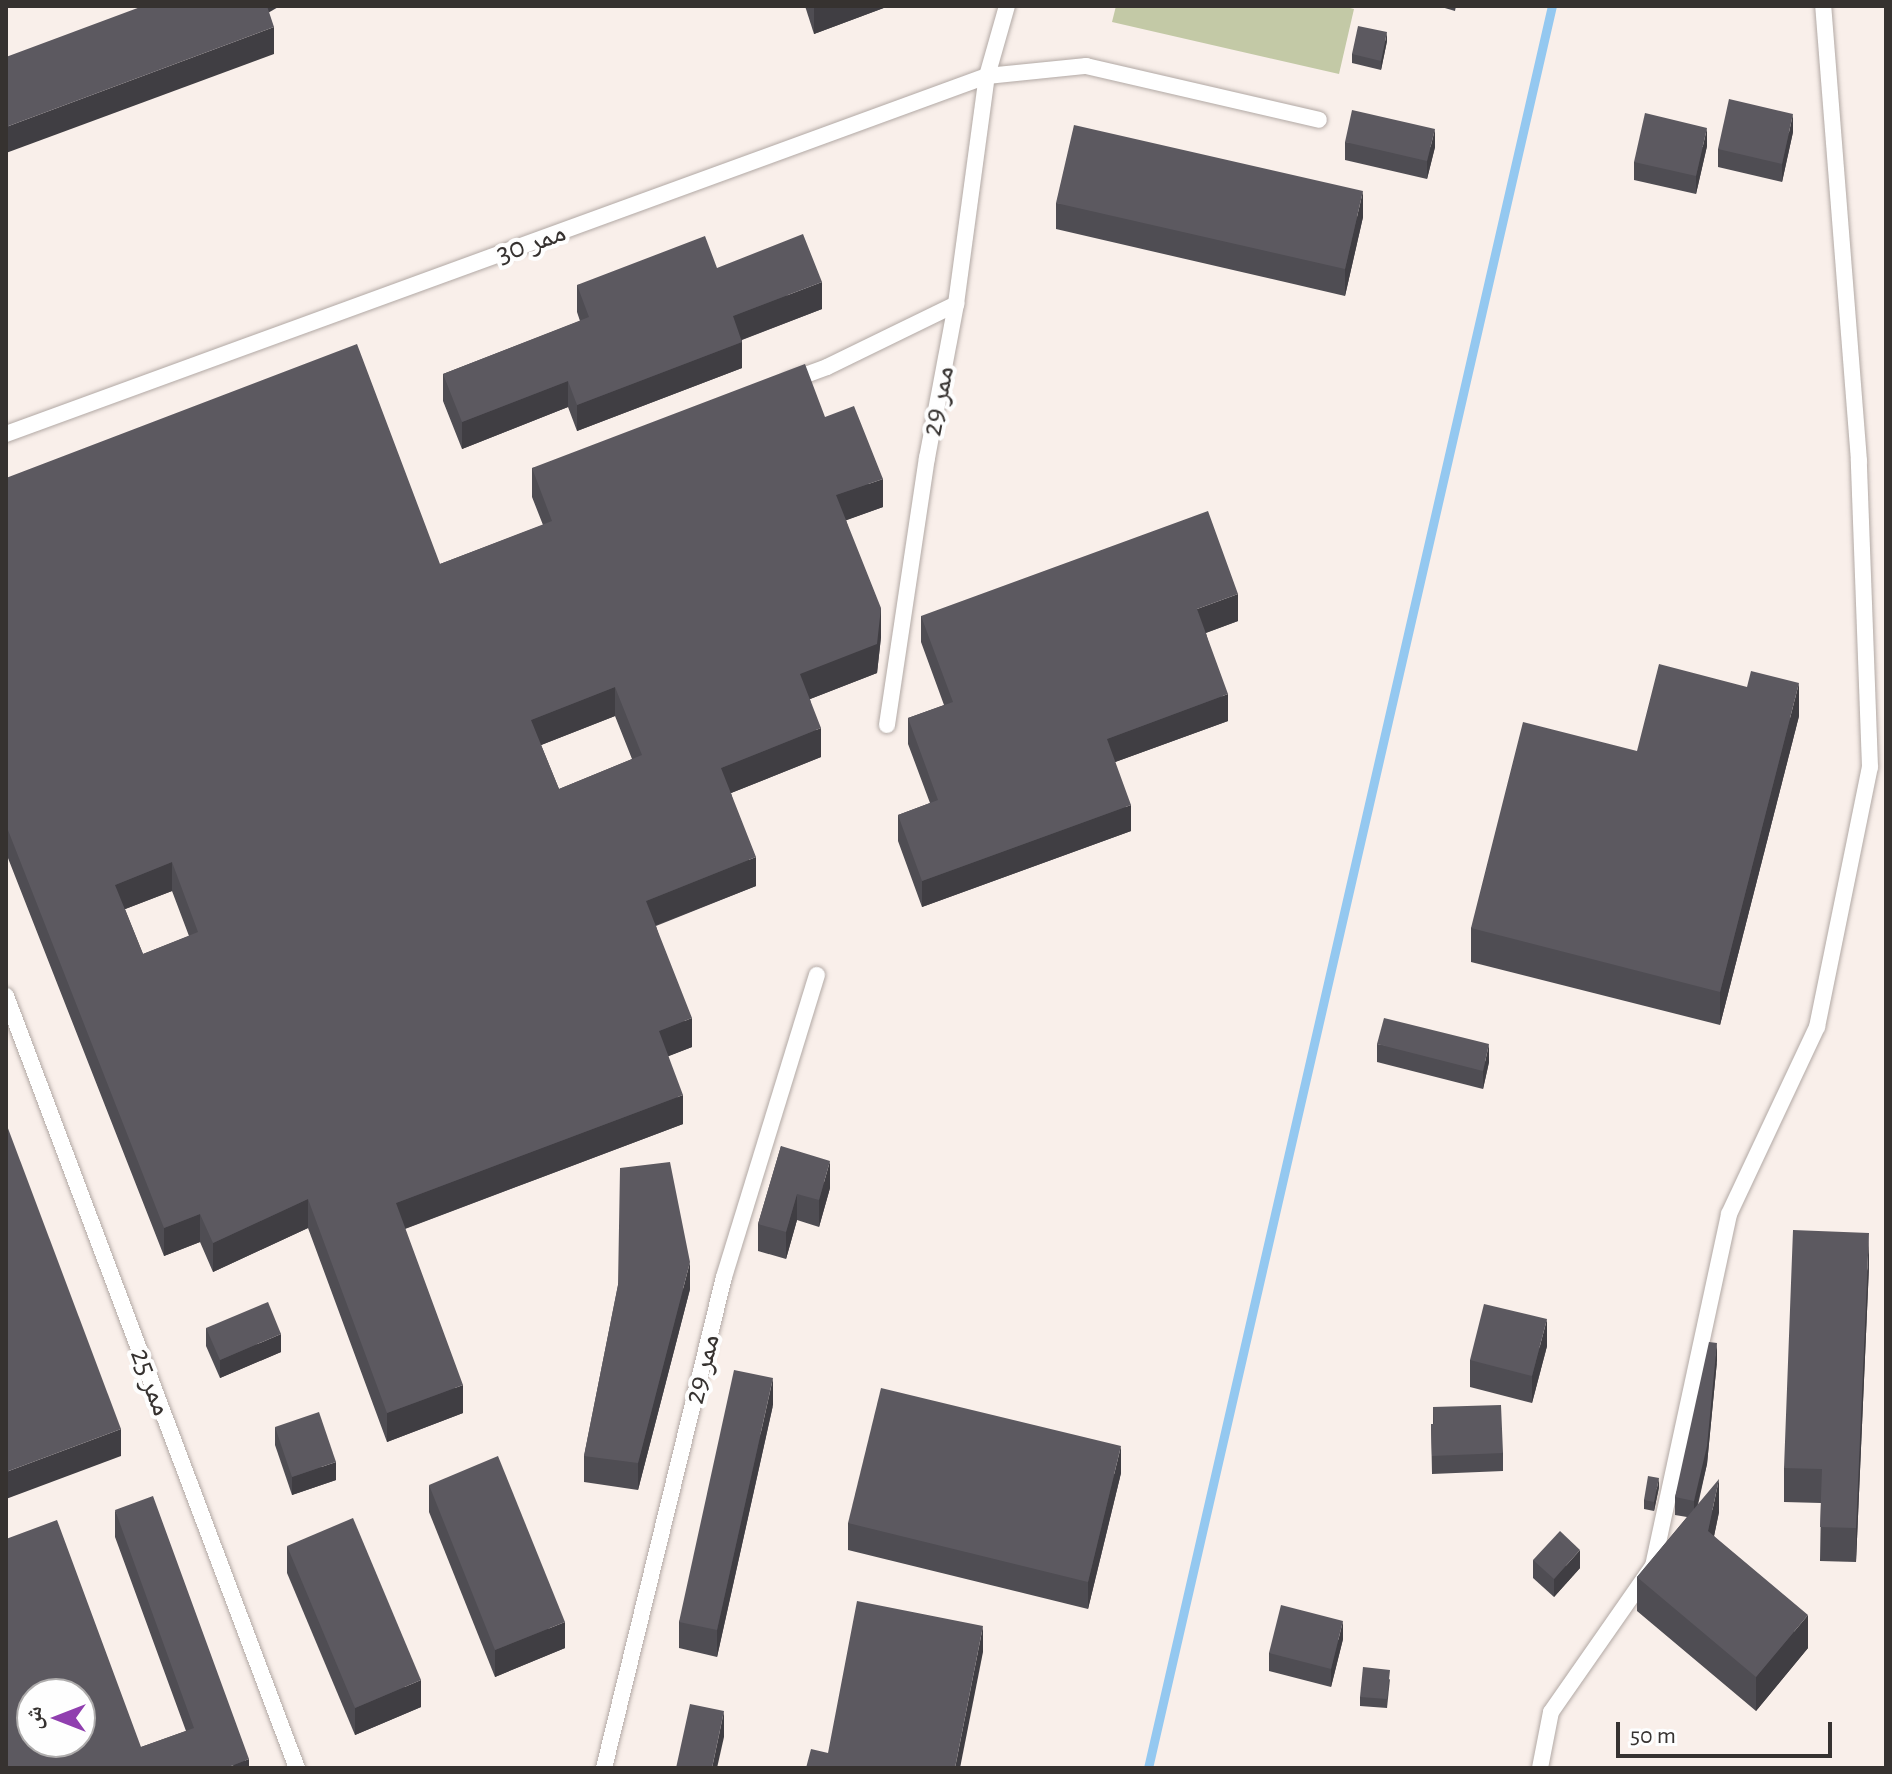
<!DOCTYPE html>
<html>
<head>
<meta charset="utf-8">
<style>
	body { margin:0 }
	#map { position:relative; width:1892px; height:1774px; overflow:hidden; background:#f9efea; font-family:"Alegreya Sans","Noto Naskh Arabic",sans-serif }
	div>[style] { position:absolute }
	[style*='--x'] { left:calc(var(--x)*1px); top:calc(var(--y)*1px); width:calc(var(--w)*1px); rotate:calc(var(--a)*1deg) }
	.green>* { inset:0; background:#c3c9a6 }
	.stream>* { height:9px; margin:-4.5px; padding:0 4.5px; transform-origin:4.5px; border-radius:4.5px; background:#94c8f0 }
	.roads { filter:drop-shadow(0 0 2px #b2a9a5) drop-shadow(0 0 2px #b2a9a5) }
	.service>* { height:16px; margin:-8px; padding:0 8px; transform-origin:8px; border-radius:8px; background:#fff }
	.wall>* { inset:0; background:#4f4d53 }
	.shaded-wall>* { inset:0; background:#403e43 }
	.building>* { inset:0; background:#5c5960 }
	span { translate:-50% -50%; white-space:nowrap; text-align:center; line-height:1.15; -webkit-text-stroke:8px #fefefe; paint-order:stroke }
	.street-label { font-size:30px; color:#363230 }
	.frame { position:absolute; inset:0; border:8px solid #363230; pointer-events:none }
	.north { position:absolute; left:16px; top:1678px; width:80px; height:80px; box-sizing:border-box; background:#fefefe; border:2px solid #aeacac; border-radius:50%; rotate:270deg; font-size:22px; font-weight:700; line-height:32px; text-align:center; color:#363230 }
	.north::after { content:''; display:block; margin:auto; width:28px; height:36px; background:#903faf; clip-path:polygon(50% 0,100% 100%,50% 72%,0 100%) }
	.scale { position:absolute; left:1616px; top:1722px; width:216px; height:36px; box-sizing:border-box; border:4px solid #363230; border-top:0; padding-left:10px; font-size:24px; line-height:28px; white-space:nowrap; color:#363230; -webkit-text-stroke:6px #fefefe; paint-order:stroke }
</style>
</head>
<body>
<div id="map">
	<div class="green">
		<div style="clip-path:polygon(1116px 6px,1342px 6px,1354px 9px,1339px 74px,1112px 22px)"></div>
	</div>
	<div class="stream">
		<div style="--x:1148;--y:1768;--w:1808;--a:-77.09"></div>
	</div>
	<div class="roads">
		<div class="service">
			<div style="--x:789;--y:381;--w:40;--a:-20.2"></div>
			<div style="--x:827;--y:367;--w:144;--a:-26"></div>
			<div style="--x:6;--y:434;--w:1044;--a:-20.05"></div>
			<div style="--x:987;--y:76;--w:73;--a:-74.1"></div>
			<div style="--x:887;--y:725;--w:270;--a:-81.5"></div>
			<div style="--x:927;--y:458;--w:157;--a:-79.3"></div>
			<div style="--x:956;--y:304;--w:230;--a:-82.3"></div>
			<div style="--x:987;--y:76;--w:100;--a:-5.8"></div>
			<div style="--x:1086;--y:66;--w:239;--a:13"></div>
			<div style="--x:6;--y:996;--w:825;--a:69.35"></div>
			<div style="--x:604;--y:1768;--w:505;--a:-76.27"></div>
			<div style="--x:724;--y:1277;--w:316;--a:-72.9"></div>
			<div style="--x:1540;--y:1768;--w:57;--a:-78.9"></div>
			<div style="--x:1551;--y:1712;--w:178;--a:-55.1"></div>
			<div style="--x:1653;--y:1566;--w:360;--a:-77.8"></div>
			<div style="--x:1729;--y:1214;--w:207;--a:-64.8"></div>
			<div style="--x:1817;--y:1027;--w:265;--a:-78.5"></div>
			<div style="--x:1870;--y:767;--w:306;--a:-92.1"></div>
			<div style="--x:1859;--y:461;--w:456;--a:-94.5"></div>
		</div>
	</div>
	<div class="wall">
		<div style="clip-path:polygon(805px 6px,889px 6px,814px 34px)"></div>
		<div style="clip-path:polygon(1438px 6px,1456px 6px,1455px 11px)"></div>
		<div style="clip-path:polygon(1387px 41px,1381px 70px,1352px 63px,1352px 54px)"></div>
		<div style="clip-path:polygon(1793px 132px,1782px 182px,1718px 167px,1718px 149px)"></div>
		<div style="clip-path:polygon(1345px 142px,1435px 147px,1427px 179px,1345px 160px)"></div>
		<div style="clip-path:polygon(1707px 146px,1696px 194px,1634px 180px,1634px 162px)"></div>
		<div style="clip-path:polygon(1056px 203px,1363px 217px,1345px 296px,1056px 229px)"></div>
		<div style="clip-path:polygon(717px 268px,822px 309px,742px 340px,742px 368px,577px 431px,568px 407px,462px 449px,443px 401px,443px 374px,580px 321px,577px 312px,577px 285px)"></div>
		<div style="clip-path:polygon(evenodd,825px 417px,883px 507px,846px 520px,881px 637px,877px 673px,810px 699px,821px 757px,731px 793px,756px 886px,656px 926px,692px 1047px,668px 1056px,683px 1124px,405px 1229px,463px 1413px,387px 1442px,308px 1228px,213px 1272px,200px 1242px,164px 1256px,6px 853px,6px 478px,440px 564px,543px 525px,532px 497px,532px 468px,825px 417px,615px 716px,632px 759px,559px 789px,541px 745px,615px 716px,825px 417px,172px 891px,189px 936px,143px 954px,125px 909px,172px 891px)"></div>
		<div style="clip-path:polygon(921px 616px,1238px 621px,1206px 633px,1228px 721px,1115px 762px,1131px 831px,922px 907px,898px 841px,898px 815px,930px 803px,908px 744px,908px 718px,944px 705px,921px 642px)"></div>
		<div style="clip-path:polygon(1799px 716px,1720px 1025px,1471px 962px,1471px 928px,1637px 751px)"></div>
		<div style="clip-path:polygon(1377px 1044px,1489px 1062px,1483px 1089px,1377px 1062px)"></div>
		<div style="clip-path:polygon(781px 1146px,830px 1188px,819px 1227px,797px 1220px,786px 1259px,758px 1251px,758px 1224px)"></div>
		<div style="clip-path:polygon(1869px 1266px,1856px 1562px,1820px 1561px,1821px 1503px,1784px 1502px,1784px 1468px)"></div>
		<div style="clip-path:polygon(618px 1285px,690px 1289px,638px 1490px,584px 1482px,584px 1456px)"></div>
		<div style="clip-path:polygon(206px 1328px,281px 1352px,220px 1378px,206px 1346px)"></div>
		<div style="clip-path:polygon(1547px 1346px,1532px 1403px,1470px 1387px,1470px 1360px)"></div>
		<div style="clip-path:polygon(1717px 1361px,1707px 1464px,1698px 1505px,1719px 1512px,1714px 1536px,1808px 1648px,1756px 1711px,1637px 1611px,1637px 1577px,1687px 1517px,1675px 1515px,1675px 1497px)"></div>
		<div style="clip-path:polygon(773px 1405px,717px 1657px,679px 1648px,679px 1622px)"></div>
		<div style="clip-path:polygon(1433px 1407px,1503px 1453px,1503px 1471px,1432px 1474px,1431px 1424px,1433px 1424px)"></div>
		<div style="clip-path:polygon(275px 1427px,336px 1480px,292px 1495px,275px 1445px)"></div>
		<div style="clip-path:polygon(1121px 1473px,1088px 1609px,848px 1550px,848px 1523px)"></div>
		<div style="clip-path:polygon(429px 1485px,565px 1648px,495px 1677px,429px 1512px)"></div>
		<div style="clip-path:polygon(1659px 1487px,1654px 1511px,1644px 1509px,1644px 1500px)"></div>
		<div style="clip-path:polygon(115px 1510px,249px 1768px,141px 1747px,186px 1731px,115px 1537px)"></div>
		<div style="clip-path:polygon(287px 1546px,421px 1707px,355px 1735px,287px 1573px)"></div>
		<div style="clip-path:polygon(1533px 1560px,1580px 1568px,1554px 1597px,1533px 1578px)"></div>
		<div style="clip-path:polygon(1343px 1639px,1331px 1687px,1269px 1671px,1269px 1653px)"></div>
		<div style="clip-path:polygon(1390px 1679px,1387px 1708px,1360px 1706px,1360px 1697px)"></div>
	</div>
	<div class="shaded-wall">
		<div style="clip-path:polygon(261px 6px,280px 6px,261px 17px)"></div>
		<div style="clip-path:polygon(819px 6px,889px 6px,814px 34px,814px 8px)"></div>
		<div style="clip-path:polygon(274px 27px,274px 54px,6px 153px,6px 127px)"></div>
		<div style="clip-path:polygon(1387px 32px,1387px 41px,1381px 70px,1381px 61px)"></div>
		<div style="clip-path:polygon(1793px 114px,1793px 132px,1782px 182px,1782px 164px)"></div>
		<div style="clip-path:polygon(1707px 128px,1707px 146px,1696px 194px,1696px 176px)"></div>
		<div style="clip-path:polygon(1435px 129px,1435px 147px,1427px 179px,1427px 161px)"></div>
		<div style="clip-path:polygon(1363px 191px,1363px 217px,1345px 296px,1345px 269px)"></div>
		<div style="clip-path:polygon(822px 282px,822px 309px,733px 343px,733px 316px)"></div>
		<div style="clip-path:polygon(742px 342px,742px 368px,577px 431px,577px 405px)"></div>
		<div style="clip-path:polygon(568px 381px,568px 407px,462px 449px,462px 422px)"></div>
		<div style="clip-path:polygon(883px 479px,883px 507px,836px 524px,836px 495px)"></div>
		<div style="clip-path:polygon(1238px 594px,1238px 621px,1197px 636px,1197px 609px)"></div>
		<div style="clip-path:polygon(881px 608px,881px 637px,877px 673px,800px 703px,800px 674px)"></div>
		<div style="clip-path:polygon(1799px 683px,1799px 716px,1720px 1025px,1720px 992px)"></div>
		<div style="clip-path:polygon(615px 687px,615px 716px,531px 749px,531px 720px)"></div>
		<div style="clip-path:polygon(1228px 694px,1228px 721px,1107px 765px,1107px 739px)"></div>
		<div style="clip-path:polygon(821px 728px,821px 757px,721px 797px,721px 768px)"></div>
		<div style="clip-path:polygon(1131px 805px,1131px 831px,922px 907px,922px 881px)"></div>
		<div style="clip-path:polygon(756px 857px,756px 886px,646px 929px,646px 901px)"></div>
		<div style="clip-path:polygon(172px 862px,172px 891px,115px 913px,115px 885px)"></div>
		<div style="clip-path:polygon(692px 1018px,692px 1047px,659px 1060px,659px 1031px)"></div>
		<div style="clip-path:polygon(1489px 1044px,1489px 1062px,1483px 1089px,1483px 1071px)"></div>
		<div style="clip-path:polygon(683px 1095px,683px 1124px,396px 1232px,396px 1203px)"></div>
		<div style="clip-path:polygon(830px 1161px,830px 1188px,819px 1227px,819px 1200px)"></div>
		<div style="clip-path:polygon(797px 1194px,797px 1220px,786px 1259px,786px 1232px)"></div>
		<div style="clip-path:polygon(308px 1199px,308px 1228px,213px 1272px,213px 1243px)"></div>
		<div style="clip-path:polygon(200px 1214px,200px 1242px,164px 1256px,164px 1228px)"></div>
		<div style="clip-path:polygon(1869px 1233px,1869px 1266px,1856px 1562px,1856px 1528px)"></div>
		<div style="clip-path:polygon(690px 1262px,690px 1289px,638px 1490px,638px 1463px)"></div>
		<div style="clip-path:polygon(1547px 1319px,1547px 1346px,1532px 1403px,1532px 1376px)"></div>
		<div style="clip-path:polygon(281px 1334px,281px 1352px,220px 1378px,220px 1360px)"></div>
		<div style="clip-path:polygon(1717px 1343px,1717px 1361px,1707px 1464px,1694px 1518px,1694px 1501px)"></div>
		<div style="clip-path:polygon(773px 1378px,773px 1405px,717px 1657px,717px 1630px)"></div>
		<div style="clip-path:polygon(463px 1385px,463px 1413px,387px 1442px,387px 1413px)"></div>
		<div style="clip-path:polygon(121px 1429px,121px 1456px,6px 1499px,6px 1472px)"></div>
		<div style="clip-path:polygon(1121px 1446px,1121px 1473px,1088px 1609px,1088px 1582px)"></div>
		<div style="clip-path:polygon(336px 1462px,336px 1480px,292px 1495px,292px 1477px)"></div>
		<div style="clip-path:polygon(1659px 1478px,1659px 1487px,1654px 1511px,1654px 1502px)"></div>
		<div style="clip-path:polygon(1719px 1479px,1719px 1512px,1708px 1565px,1708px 1531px)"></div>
		<div style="clip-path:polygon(1580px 1550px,1580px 1568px,1554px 1597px,1554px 1579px)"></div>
		<div style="clip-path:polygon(1808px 1615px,1808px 1648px,1756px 1711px,1756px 1677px)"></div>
		<div style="clip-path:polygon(1343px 1621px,1343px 1639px,1331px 1687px,1331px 1669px)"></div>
		<div style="clip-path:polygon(565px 1622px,565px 1648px,495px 1677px,495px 1650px)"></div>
		<div style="clip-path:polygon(983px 1626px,983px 1652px,960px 1768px,955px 1768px)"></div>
		<div style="clip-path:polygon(421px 1680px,421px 1707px,355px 1735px,355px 1708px)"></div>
		<div style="clip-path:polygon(724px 1711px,724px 1737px,717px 1768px,712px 1768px)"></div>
		<div style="clip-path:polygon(249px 1759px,249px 1768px,226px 1768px)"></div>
	</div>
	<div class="building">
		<div style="clip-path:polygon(143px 6px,267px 6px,274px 27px,6px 127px,6px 57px)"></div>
		<div style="clip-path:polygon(1358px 26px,1387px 32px,1381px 61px,1352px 54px)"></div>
		<div style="clip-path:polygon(1729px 99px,1793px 114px,1782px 164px,1718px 149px)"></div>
		<div style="clip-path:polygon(1352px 110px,1435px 129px,1427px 161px,1345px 142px)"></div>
		<div style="clip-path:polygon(1645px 113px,1707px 128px,1696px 176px,1634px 162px)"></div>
		<div style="clip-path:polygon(1074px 125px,1363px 191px,1345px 269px,1056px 203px)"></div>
		<div style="clip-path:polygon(803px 234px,822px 282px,733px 316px,742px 342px,577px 405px,568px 381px,462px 422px,443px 374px,589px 317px,577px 285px,705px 236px,717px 268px)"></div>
		<div style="clip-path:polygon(evenodd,357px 344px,440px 564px,552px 521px,532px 468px,805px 364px,825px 417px,854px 406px,883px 479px,836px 495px,881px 608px,877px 644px,800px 674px,821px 728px,721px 768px,756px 857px,646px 901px,692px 1018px,659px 1031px,683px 1095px,396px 1203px,463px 1385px,387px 1413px,308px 1199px,213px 1243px,200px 1214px,164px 1228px,6px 825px,6px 478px,357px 344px,615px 687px,642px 755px,559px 789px,531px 720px,615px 687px,357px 344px,172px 862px,198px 932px,143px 954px,115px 885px,172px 862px)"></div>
		<div style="clip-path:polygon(1208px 511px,1238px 594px,1197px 609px,1228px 694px,1107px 739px,1131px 805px,922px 881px,898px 815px,938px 800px,908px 718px,953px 702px,921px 616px)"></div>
		<div style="clip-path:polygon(1659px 664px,1747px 687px,1751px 671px,1799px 683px,1720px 992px,1471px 928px,1523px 722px,1637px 751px)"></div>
		<div style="clip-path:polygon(1384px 1018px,1489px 1044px,1483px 1071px,1377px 1044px)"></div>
		<div style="clip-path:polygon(6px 1123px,121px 1429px,6px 1472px)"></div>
		<div style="clip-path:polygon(781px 1146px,830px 1161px,819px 1200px,797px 1194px,786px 1232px,758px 1224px)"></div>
		<div style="clip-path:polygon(670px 1162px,690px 1262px,638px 1463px,584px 1456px,618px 1285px,620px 1168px)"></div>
		<div style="clip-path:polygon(1793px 1230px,1869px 1233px,1856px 1528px,1820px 1527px,1822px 1469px,1784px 1468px)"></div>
		<div style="clip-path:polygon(268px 1302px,281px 1334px,220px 1360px,206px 1328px)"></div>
		<div style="clip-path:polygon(1484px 1304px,1547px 1319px,1532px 1376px,1470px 1360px)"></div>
		<div style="clip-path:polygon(1709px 1342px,1717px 1343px,1707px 1446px,1694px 1501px,1675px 1497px)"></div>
		<div style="clip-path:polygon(734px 1370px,773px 1378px,717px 1630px,679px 1622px)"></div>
		<div style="clip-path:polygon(881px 1388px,1121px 1446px,1088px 1582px,848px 1523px)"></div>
		<div style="clip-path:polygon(1501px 1405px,1503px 1453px,1432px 1456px,1431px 1424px,1434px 1424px,1433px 1407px)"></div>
		<div style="clip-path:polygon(319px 1412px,336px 1462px,292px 1477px,275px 1427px)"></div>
		<div style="clip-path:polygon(498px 1456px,565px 1622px,495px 1650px,429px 1485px)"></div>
		<div style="clip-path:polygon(1648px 1476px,1659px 1478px,1654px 1502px,1644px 1500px)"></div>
		<div style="clip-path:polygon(1719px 1479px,1708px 1531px,1808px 1615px,1756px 1677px,1637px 1577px)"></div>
		<div style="clip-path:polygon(evenodd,153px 1496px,249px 1759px,226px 1768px,6px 1768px,6px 1539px,57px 1520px,141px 1747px,194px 1728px,115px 1510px,153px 1496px,32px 1694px,80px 1694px,80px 1742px,32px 1742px,32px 1694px)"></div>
		<div style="clip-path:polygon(353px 1518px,421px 1680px,355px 1708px,287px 1546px)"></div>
		<div style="clip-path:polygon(1560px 1531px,1580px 1550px,1554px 1579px,1533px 1560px)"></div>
		<div style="clip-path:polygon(857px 1601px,983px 1626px,955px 1768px,806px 1768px,811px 1749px,828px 1753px)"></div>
		<div style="clip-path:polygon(1281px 1605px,1343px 1621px,1331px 1669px,1269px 1653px)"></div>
		<div style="clip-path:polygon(1363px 1667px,1390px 1670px,1387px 1699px,1360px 1697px)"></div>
		<div style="clip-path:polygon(690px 1704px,724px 1711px,712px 1768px,676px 1768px)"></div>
	</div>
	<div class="street-label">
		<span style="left:531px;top:243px;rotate:-20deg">ممر 30</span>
		<span style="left:938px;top:401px;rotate:-79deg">ممر 29</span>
		<span style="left:702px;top:1369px;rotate:-76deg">ممر 29</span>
		<span style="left:151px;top:1382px;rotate:69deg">ممر 25</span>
	</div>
	<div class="frame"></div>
	<div class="north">ش</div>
	<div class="scale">50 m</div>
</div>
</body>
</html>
